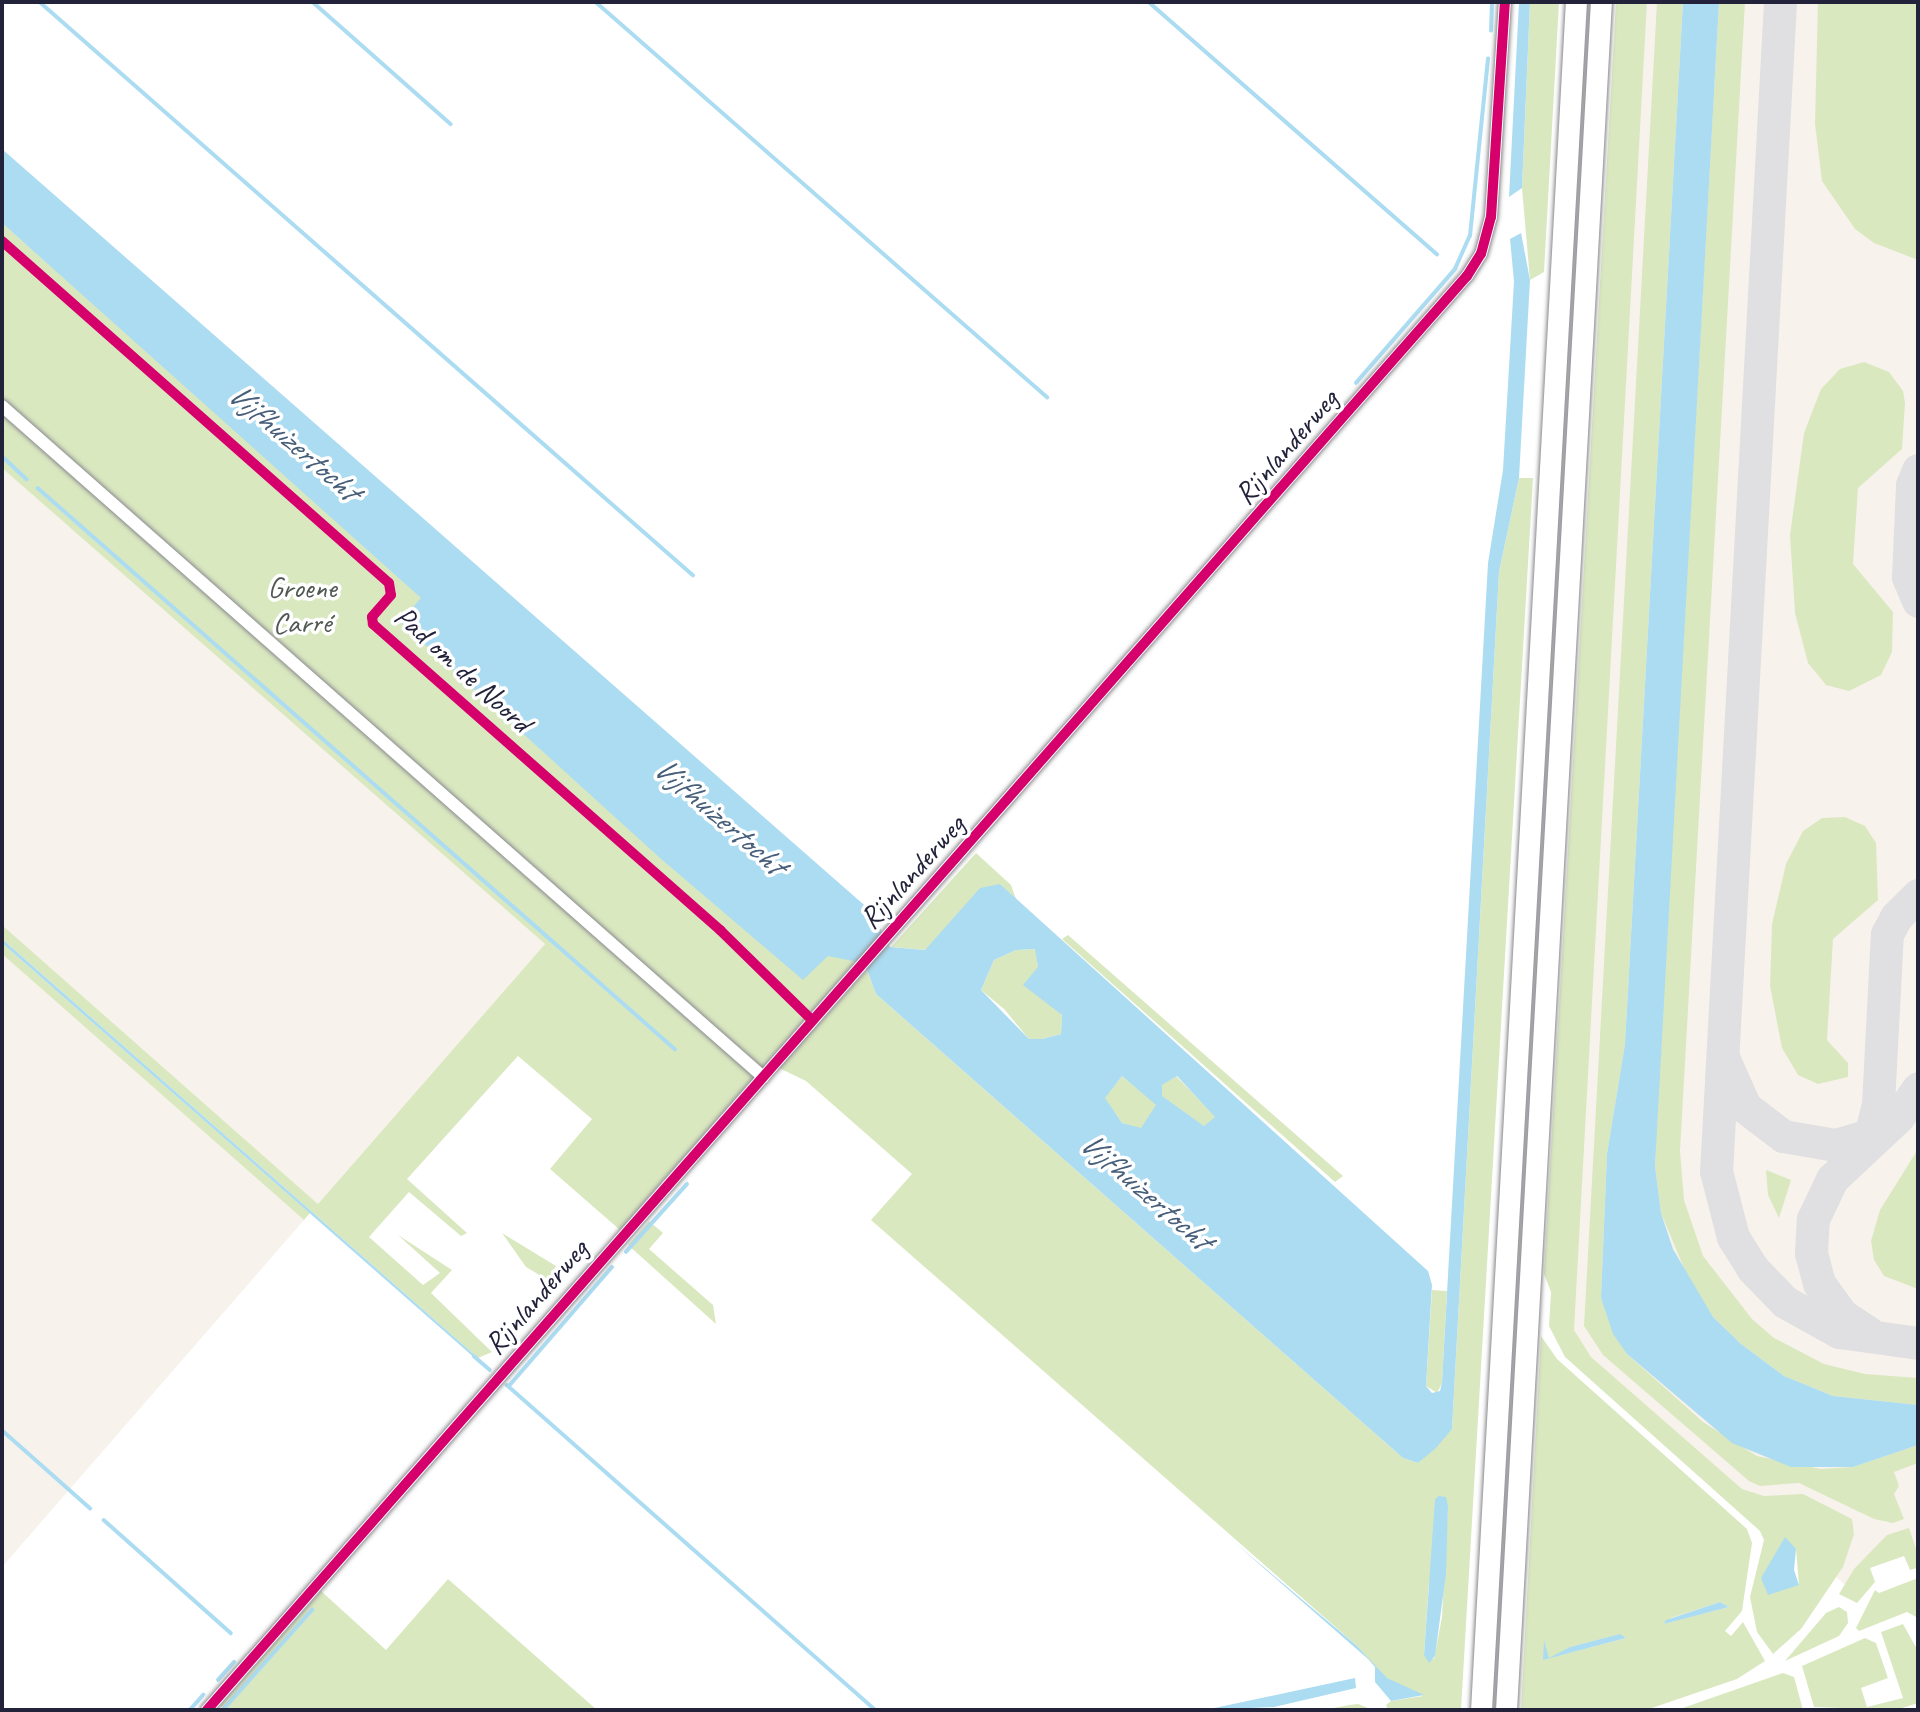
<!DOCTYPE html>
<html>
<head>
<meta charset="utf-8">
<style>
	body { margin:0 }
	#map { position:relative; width:1920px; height:1712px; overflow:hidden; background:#fff; font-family:Caveat,sans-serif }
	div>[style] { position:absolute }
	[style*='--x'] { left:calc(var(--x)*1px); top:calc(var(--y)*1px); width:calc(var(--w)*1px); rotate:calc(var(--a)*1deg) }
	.built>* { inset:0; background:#f8f2ec }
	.green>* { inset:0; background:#dae8c0 }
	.water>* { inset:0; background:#acdcf1 }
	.stream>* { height:3.5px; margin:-1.75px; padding:0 1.75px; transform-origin:1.75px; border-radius:1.75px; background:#acdcf1 }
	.taxiway>* { height:33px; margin:-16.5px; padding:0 16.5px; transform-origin:16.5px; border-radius:16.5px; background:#e0e0e2 }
	.roads { filter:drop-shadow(0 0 2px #8a8a8f) drop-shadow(0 0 2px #8a8a8f) }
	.minor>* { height:12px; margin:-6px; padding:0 6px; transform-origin:6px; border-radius:6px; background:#fff }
	.motorway>* { height:21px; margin:-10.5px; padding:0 10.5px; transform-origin:10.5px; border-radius:10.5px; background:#fff }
	.cycleway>* { height:10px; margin:-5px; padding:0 5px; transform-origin:5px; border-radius:5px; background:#d6006c }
	span { translate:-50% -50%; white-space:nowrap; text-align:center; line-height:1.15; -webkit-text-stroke:7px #fff; paint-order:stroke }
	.street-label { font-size:30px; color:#22223b }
	.park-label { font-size:30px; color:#505853 }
	.water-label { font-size:32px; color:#465e79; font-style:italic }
	.frame { position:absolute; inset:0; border:4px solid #22223b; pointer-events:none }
</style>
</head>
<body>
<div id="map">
	<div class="built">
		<div style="clip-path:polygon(1645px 2px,1918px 2px,1918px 1573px,1912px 1554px,1868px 1565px,1845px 1585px,1570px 1341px)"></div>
		<div style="clip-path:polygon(2px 468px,545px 944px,318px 1204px,2px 925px)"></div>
		<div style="clip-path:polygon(2px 954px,304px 1220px,2px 1567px)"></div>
	</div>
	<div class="green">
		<div style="clip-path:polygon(1530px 2px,1559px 2px,1544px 272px,1530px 280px,1522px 188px)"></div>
		<div style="clip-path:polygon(evenodd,1616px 2px,1647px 2px,1574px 1330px,1591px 1357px,1742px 1489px,1764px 1496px,1803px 1494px,1852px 1519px,1854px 1534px,1843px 1567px,1801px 1629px,1773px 1654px,1757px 1632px,1750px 1597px,1764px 1540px,1760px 1531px,1565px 1357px,1549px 1326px,1551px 1292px,1544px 1274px,1616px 2px,1796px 1549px,1799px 1585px,1761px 1578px,1796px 1549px)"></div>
		<div style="clip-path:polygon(1657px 2px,1683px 2px,1625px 1044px,1607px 1154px,1601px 1298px,1627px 1354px,1703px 1422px,1757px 1456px,1821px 1469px,1853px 1467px,1918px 1445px,1918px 1463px,1894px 1472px,1899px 1486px,1894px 1494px,1904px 1519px,1893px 1523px,1874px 1519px,1799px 1483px,1760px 1486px,1749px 1481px,1603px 1355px,1584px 1326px)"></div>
		<div style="clip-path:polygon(1719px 2px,1745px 2px,1680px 1151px,1684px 1200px,1703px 1256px,1752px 1319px,1774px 1338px,1824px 1364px,1865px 1374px,1918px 1378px,1918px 1405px,1833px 1396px,1784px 1376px,1741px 1344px,1713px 1317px,1691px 1285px,1661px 1213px,1655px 1166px,1657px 1110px)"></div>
		<div style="clip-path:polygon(1818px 2px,1918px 2px,1918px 260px,1874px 243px,1855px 229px,1822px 181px,1815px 124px)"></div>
		<div style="clip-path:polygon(2px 223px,829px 955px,846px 955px,856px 961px,620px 1230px,550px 1169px,592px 1119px,518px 1056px,407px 1179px,467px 1233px,461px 1236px,409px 1192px,369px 1237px,423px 1285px,440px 1273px,398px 1235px,452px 1270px,431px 1293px,492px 1352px,478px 1358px,2px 939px,2px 925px,318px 1204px,545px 944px,2px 468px)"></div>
		<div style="clip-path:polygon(1864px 362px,1889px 372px,1903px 391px,1905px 403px,1902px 449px,1858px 488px,1853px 564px,1893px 612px,1892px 652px,1881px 675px,1849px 691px,1826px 685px,1808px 663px,1795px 613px,1790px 535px,1804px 433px,1821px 389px,1840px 369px)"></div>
		<div style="clip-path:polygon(evenodd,1519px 478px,1533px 478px,1461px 1710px,1388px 1710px,1386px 1705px,1391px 1701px,1423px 1696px,1386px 1678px,1356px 1645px,871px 1220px,912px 1174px,806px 1081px,779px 1068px,867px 970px,876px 994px,1403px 1458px,1418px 1463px,1452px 1429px,1499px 572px,1519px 478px,1448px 1506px,1442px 1617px,1434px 1659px,1424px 1655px,1429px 1582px,1448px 1506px)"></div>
		<div style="clip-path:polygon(1845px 817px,1865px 826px,1876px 843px,1878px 900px,1833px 939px,1827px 1040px,1848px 1063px,1848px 1077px,1818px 1084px,1798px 1075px,1782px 1048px,1770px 986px,1772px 924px,1786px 864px,1803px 831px,1822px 818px)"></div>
		<div style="clip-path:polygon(976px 853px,1011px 885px,1016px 899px,1000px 884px,925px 950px,891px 947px)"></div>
		<div style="clip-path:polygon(1068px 935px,1343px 1176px,1335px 1182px,1062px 939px)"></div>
		<div style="clip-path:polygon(2px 943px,310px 1213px,304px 1220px,2px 954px)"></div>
		<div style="clip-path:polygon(1036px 949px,1038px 967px,1062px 1016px,1061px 1034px,1042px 1039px,1029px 1039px,1004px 1009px,981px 990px,994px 960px,1016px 950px)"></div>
		<div style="clip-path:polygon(1122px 1076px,1157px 1105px,1141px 1129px,1122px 1123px,1104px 1098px)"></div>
		<div style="clip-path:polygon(1176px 1076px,1216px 1117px,1205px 1127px,1161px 1096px,1162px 1084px)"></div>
		<div style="clip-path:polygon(1918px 1149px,1918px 1289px,1884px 1276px,1874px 1260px,1871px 1241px,1880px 1210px)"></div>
		<div style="clip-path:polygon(1766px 1170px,1791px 1180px,1779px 1218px,1768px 1195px)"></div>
		<div style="clip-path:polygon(649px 1221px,663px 1233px,649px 1249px,713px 1305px,716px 1324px,628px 1245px)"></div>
		<div style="clip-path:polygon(502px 1233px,556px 1266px,548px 1280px,526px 1267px)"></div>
		<div style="clip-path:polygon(1432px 1290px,1447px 1291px,1442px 1383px,1437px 1393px,1426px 1386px)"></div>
		<div style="clip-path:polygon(evenodd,1541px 1336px,1557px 1359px,1747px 1529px,1752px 1543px,1742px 1611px,1725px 1631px,1731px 1636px,1743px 1622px,1765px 1661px,1737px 1679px,1646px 1710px,1521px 1710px,1541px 1336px,1720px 1602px,1729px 1607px,1663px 1624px,1671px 1618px,1720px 1602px,1541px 1336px,1618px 1635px,1626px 1638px,1557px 1656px,1570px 1647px,1618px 1635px)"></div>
		<div style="clip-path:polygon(1909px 1528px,1918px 1555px,1918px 1572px,1917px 1568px,1910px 1570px,1904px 1556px,1870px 1568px,1875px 1582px,1857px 1603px,1839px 1594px,1854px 1569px,1887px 1535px)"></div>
		<div style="clip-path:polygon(1918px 1578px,1918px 1618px,1907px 1612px,1859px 1631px,1856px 1628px,1875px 1590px,1879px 1593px)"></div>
		<div style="clip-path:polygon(448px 1579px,597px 1710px,225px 1710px,220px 1706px,321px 1591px,386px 1650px)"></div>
		<div style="clip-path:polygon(1839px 1607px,1847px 1612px,1848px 1623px,1839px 1636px,1785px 1661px,1826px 1613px)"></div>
		<div style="clip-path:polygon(1903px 1624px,1918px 1651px,1918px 1703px,1896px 1710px,1814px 1707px,1802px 1666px,1865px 1638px,1876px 1643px,1888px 1678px,1861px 1688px,1867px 1707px,1903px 1698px,1881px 1632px)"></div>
		<div style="clip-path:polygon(1783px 1673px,1794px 1677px,1803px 1710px,1677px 1710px)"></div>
		<div style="clip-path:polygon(1358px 1704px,1373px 1710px,1324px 1710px,1349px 1705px)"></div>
	</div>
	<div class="water">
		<div style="clip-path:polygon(1519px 2px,1530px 2px,1522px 188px,1509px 197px)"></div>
		<div style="clip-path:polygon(1683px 2px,1719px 2px,1655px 1166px,1661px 1213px,1673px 1249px,1713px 1317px,1741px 1344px,1784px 1376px,1833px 1396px,1918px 1405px,1918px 1445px,1853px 1467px,1791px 1467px,1732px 1443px,1627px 1354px,1613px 1334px,1601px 1298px,1607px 1154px,1625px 1044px)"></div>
		<div style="clip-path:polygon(evenodd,2px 149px,871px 911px,890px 947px,925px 950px,980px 888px,1000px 884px,1428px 1271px,1432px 1285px,1426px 1386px,1432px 1393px,1440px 1391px,1442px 1382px,1488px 563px,1503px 470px,1514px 281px,1510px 239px,1521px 233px,1530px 280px,1519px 478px,1499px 572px,1452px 1429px,1436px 1448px,1418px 1463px,1403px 1458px,876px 994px,867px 970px,858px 962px,828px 956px,803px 980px,660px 858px,400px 622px,421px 598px,2px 223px,2px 149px,1035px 949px,1038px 967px,1023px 985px,1062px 1015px,1061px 1034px,1042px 1039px,1029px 1039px,981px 990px,994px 960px,1016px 950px,1035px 949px,2px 149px,1122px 1076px,1156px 1105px,1141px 1128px,1122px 1123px,1105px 1098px,1122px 1076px,2px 149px,1177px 1076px,1215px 1117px,1204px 1126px,1162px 1096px,1162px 1085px,1177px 1076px)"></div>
		<div style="clip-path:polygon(2px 939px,478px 1358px,477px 1360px,2px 943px)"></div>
		<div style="clip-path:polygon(1439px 1496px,1446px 1497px,1448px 1506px,1446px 1574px,1435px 1656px,1429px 1663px,1424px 1655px,1435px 1499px)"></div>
		<div style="clip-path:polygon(1785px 1537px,1796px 1549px,1794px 1570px,1799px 1585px,1768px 1595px,1761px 1578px)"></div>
		<div style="clip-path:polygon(1234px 1542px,1356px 1645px,1387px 1678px,1424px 1695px,1391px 1701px,1375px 1682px,1375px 1667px,1368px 1659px)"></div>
		<div style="clip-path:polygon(1720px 1602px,1729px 1607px,1664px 1624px,1666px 1620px)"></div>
		<div style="clip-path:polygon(1620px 1634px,1626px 1638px,1543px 1660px,1544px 1640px,1549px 1658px,1570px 1647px)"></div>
		<div style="clip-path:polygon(1355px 1678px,1356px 1688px,1274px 1707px,1205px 1710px)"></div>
	</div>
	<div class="stream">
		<div style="--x:40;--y:2;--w:869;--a:41.27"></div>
		<div style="--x:313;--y:2;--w:184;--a:41.5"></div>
		<div style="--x:596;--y:2;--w:600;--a:41.21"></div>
		<div style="--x:1149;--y:2;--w:383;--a:41.2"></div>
		<div style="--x:1491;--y:31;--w:29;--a:-88"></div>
		<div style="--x:1356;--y:383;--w:151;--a:-49"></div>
		<div style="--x:1455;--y:269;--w:36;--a:-66"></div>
		<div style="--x:1470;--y:236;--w:178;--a:-84.2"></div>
		<div style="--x:2;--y:456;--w:34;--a:43"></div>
		<div style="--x:38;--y:488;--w:849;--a:41.37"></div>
		<div style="--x:626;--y:1252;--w:91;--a:-48.1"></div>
		<div style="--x:474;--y:1356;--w:21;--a:41"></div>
		<div style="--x:507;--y:1385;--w:492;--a:41.4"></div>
		<div style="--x:509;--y:1386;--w:157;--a:-49.1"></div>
		<div style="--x:2;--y:1430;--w:118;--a:41.6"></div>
		<div style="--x:104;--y:1520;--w:170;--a:41.7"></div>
		<div style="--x:218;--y:1680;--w:24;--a:-48"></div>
		<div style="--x:190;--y:1710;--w:20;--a:-49"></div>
		<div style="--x:223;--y:1710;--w:134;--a:-48.3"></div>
	</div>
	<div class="taxiway">
		<div style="--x:1780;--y:2;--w:1171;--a:93.13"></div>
		<div style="--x:1716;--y:1171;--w:68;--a:75.6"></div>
		<div style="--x:1733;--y:1237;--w:38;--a:58"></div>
		<div style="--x:1753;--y:1269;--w:46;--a:45.9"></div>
		<div style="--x:1785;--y:1302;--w:62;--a:29.1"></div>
		<div style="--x:1839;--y:1332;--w:80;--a:7.9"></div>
		<div style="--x:1918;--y:470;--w:16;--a:112"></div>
		<div style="--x:1912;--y:485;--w:92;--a:92.5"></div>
		<div style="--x:1908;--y:577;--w:26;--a:67"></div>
		<div style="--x:1725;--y:1062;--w:49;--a:66"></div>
		<div style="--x:1745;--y:1107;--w:48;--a:37.3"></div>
		<div style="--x:1783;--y:1136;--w:53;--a:9.8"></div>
		<div style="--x:1835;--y:1145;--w:44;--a:-15.9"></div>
		<div style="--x:1868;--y:1144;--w:41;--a:-76"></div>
		<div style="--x:1878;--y:1104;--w:170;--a:-87"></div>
		<div style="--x:1887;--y:934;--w:19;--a:-62"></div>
		<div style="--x:1896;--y:917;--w:31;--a:-45"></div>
		<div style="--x:1868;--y:1332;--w:31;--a:-147"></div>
		<div style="--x:1842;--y:1315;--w:39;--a:-126"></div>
		<div style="--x:1819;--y:1283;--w:31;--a:-105"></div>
		<div style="--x:1811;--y:1253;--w:34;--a:-87"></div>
		<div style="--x:1813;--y:1219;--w:44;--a:-64.6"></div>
		<div style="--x:1832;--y:1179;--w:91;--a:-43.2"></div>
		<div style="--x:1898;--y:1117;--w:35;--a:-55"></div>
	</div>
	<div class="roads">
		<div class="minor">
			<div style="--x:2;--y:406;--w:1015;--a:41.4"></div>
			<div style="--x:207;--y:1710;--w:1909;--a:-48.7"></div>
			<div style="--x:1467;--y:276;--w:26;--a:-58"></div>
			<div style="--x:1481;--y:254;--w:38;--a:-75"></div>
			<div style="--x:1491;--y:217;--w:215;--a:-86.3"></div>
		</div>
		<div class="motorway">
			<div style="--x:1481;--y:1710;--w:1711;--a:-86.82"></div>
			<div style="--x:1506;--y:1710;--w:1711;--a:-86.82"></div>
		</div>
	</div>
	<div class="cycleway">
		<div style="--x:2;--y:241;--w:516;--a:41.47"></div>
		<div style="--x:389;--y:583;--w:12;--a:81"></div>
		<div style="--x:391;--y:595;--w:29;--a:131"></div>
		<div style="--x:372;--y:617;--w:7;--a:82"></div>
		<div style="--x:373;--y:624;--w:463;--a:41.4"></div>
		<div style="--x:720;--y:930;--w:129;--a:44.4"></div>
		<div style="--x:207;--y:1710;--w:1909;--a:-48.7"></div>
		<div style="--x:1467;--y:276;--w:26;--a:-58"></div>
		<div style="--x:1481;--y:254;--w:38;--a:-75"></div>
		<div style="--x:1491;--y:217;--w:215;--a:-86.3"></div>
	</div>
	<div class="street-label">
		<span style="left:1286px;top:447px;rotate:-49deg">Rijnlanderweg</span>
		<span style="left:463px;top:669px;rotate:42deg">Pad om de Noord</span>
		<span style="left:912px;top:872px;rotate:-48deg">Rijnlanderweg</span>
		<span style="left:536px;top:1297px;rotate:-49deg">Rijnlanderweg</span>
	</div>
	<div class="park-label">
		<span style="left:302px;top:604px">Groene<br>Carré</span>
	</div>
	<div class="water-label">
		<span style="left:293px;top:442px;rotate:41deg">Vijfhuizertocht</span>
		<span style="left:719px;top:816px;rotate:41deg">Vijfhuizertocht</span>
		<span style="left:1145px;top:1191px;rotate:41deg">Vijfhuizertocht</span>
	</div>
	<div class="frame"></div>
</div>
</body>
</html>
